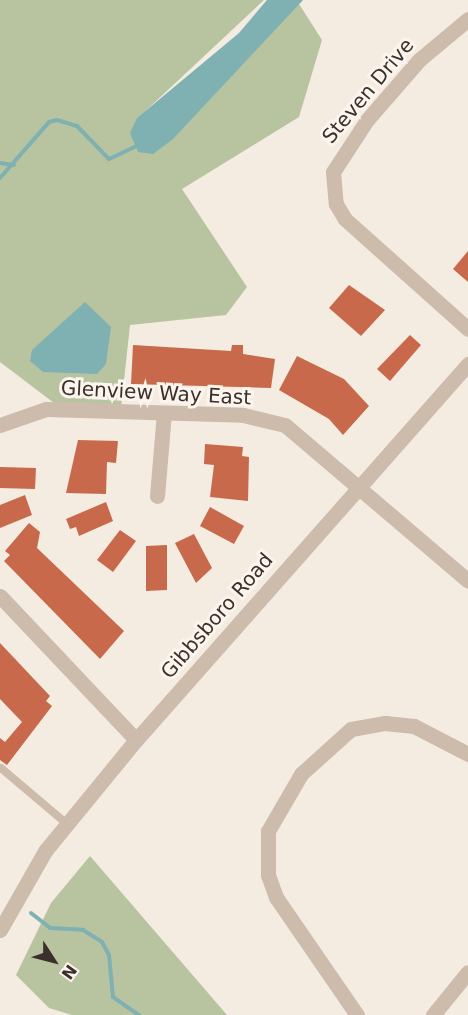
<!DOCTYPE html>
<html>
<head>
<meta charset="utf-8">
<style>
	body { margin:0 }
	#map { position:relative; width:468px; height:1015px; overflow:hidden; background:#f4ebe1; font-family:"DejaVu Sans",sans-serif }
	div>[style] { position:absolute }
	[style*='--x'] { left:calc(var(--x)*1px); top:calc(var(--y)*1px); width:calc(var(--w)*1px); rotate:calc(var(--a)*1deg) }
	.green>* { inset:0; background:#b8c4a0 }
	.water>* { inset:0; background:#7fb0b2 }
	.stream>* { height:4px; margin:-2px; padding:0 2px; transform-origin:2px; border-radius:2px; background:#7fb0b2 }
	.building>* { inset:0; background:#c8694b }
	.service>* { height:8px; margin:-4px; padding:0 4px; transform-origin:4px; border-radius:4px; background:#cdbbac }
	.minor>* { height:15px; margin:-7.5px; padding:0 7.5px; transform-origin:7.5px; border-radius:7.5px; background:#cdbbac }
	.tertiary>* { height:15px; margin:-7.5px; padding:0 7.5px; transform-origin:7.5px; border-radius:7.5px; background:#cdbbac }
	span { translate:-50% -50%; white-space:nowrap; text-align:center; line-height:1.15; -webkit-text-stroke:6px #fbf5ee; paint-order:stroke }
	.street-label { font-size:20px; color:#3b302b }
	.north { position:absolute; left:24px; top:931px; width:60px; height:60px; -webkit-text-stroke:4px #fbf5ee; paint-order:stroke; rotate:126deg; font-size:16px; font-weight:700; line-height:24px; text-align:center; color:#3b302b }
	.north::after { content:''; display:block; margin:auto; width:21px; height:27px; background:#3b302b; clip-path:polygon(50% 0,100% 100%,50% 72%,0 100%) }
</style>
</head>
<body>
<div id="map">
	<div class="green">
		<div style="clip-path:polygon(0 0,264px 0,138px 118px,299px 4px,322px 40px,299px 117px,182px 189px,247px 287px,226px 315px,130px 325px,121px 408px,58px 406px,0 362px)"></div>
		<div style="clip-path:polygon(90px 856px,227px 1015px,72px 1015px,49px 1008px,16px 975px,51px 903px)"></div>
	</div>
	<div class="water">
		<div style="clip-path:polygon(267px 0,303px 0,173px 139px,153px 154px,138px 152px,130px 133px,137px 118px,239px 33px)"></div>
		<div style="clip-path:polygon(85px 302px,111px 327px,106px 364px,97px 374px,43px 372px,30px 361px,32px 350px)"></div>
	</div>
	<div class="stream">
		<div style="--x:0;--y:163;--w:14;--a:8"></div>
		<div style="--x:0;--y:178;--w:74;--a:-48.8"></div>
		<div style="--x:49;--y:122;--w:8;--a:-14"></div>
		<div style="--x:57;--y:120;--w:21;--a:17"></div>
		<div style="--x:77;--y:126;--w:46;--a:45.9"></div>
		<div style="--x:109;--y:159;--w:33;--a:-25"></div>
		<div style="--x:31;--y:913;--w:24;--a:38"></div>
		<div style="--x:50;--y:928;--w:33;--a:3"></div>
		<div style="--x:83;--y:930;--w:22;--a:32"></div>
		<div style="--x:102;--y:942;--w:15;--a:62"></div>
		<div style="--x:109;--y:955;--w:42;--a:84.6"></div>
		<div style="--x:113;--y:997;--w:32;--a:35"></div>
	</div>
	<div class="building">
		<div style="clip-path:polygon(468px 251px,468px 282px,453px 269px)"></div>
		<div style="clip-path:polygon(349px 285px,385px 310px,361px 336px,329px 308px)"></div>
		<div style="clip-path:polygon(410px 335px,421px 345px,390px 381px,377px 369px)"></div>
		<div style="clip-path:polygon(133px 345px,231px 351px,232px 345px,243px 345px,243px 354px,275px 359px,271px 388px,131px 384px)"></div>
		<div style="clip-path:polygon(297px 356px,344px 379px,369px 406px,343px 435px,329px 419px,279px 390px)"></div>
		<div style="clip-path:polygon(78px 440px,118px 441px,116px 463px,107px 462px,106px 494px,66px 493px)"></div>
		<div style="clip-path:polygon(205px 444px,243px 447px,242px 456px,249px 457px,248px 501px,210px 497px,214px 465px,204px 464px)"></div>
		<div style="clip-path:polygon(0 467px,36px 468px,35px 489px,0 488px)"></div>
		<div style="clip-path:polygon(25px 495px,32px 515px,0 528px,0 505px)"></div>
		<div style="clip-path:polygon(106px 502px,113px 521px,79px 536px,76px 527px,70px 529px,66px 519px)"></div>
		<div style="clip-path:polygon(210px 507px,244px 526px,234px 544px,200px 526px)"></div>
		<div style="clip-path:polygon(29px 523px,40px 532px,37px 548px,124px 631px,100px 659px,4px 561px,10px 555px,5px 551px)"></div>
		<div style="clip-path:polygon(120px 530px,136px 541px,113px 572px,97px 560px)"></div>
		<div style="clip-path:polygon(194px 534px,212px 568px,196px 583px,175px 543px)"></div>
		<div style="clip-path:polygon(167px 545px,167px 590px,146px 591px,146px 546px)"></div>
		<div style="clip-path:polygon(0 643px,50px 696px,46px 701px,52px 706px,7px 765px,0 760px,0 738px,5px 742px,22px 722px,0 699px)"></div>
	</div>
	<div class="service">
		<div style="--x:1;--y:768;--w:87;--a:40.3"></div>
	</div>
	<div class="minor">
		<div style="--x:468;--y:19;--w:64;--a:140.1"></div>
		<div style="--x:419;--y:60;--w:79;--a:130.9"></div>
		<div style="--x:367;--y:120;--w:62;--a:123.2"></div>
		<div style="--x:333;--y:172;--w:32;--a:85"></div>
		<div style="--x:336;--y:204;--w:17;--a:59"></div>
		<div style="--x:345;--y:219;--w:165;--a:41.8"></div>
		<div style="--x:0;--y:425;--w:49;--a:-19.2"></div>
		<div style="--x:46;--y:409;--w:197;--a:1.7"></div>
		<div style="--x:243;--y:415;--w:43;--a:13.4"></div>
		<div style="--x:285;--y:425;--w:240;--a:40.4"></div>
		<div style="--x:157;--y:496;--w:83;--a:-85.2"></div>
		<div style="--x:0;--y:596;--w:198;--a:46.6"></div>
		<div style="--x:357;--y:1015;--w:143;--a:-124.5"></div>
		<div style="--x:276;--y:897;--w:23;--a:-110"></div>
		<div style="--x:268;--y:875;--w:44;--a:-90"></div>
		<div style="--x:268;--y:831;--w:66;--a:-59.9"></div>
		<div style="--x:301;--y:774;--w:67;--a:-42"></div>
		<div style="--x:351;--y:729;--w:35;--a:-10"></div>
		<div style="--x:385;--y:723;--w:29;--a:6"></div>
		<div style="--x:414;--y:726;--w:61;--a:27.4"></div>
		<div style="--x:433;--y:1015;--w:55;--a:-50.9"></div>
	</div>
	<div class="tertiary">
		<div style="--x:0;--y:930;--w:91;--a:-60.3"></div>
		<div style="--x:45;--y:851;--w:144;--a:-50.7"></div>
		<div style="--x:136;--y:740;--w:502;--a:-48.56"></div>
	</div>
	<div class="street-label">
		<span style="left:368px;top:91px;rotate:-50deg">Steven Drive</span>
		<span style="left:156px;top:393px;rotate:3deg">Glenview Way East</span>
		<span style="left:217px;top:616px;rotate:-49deg">Gibbsboro Road</span>
	</div>
	<div class="north">N</div>
</div>
</body>
</html>
